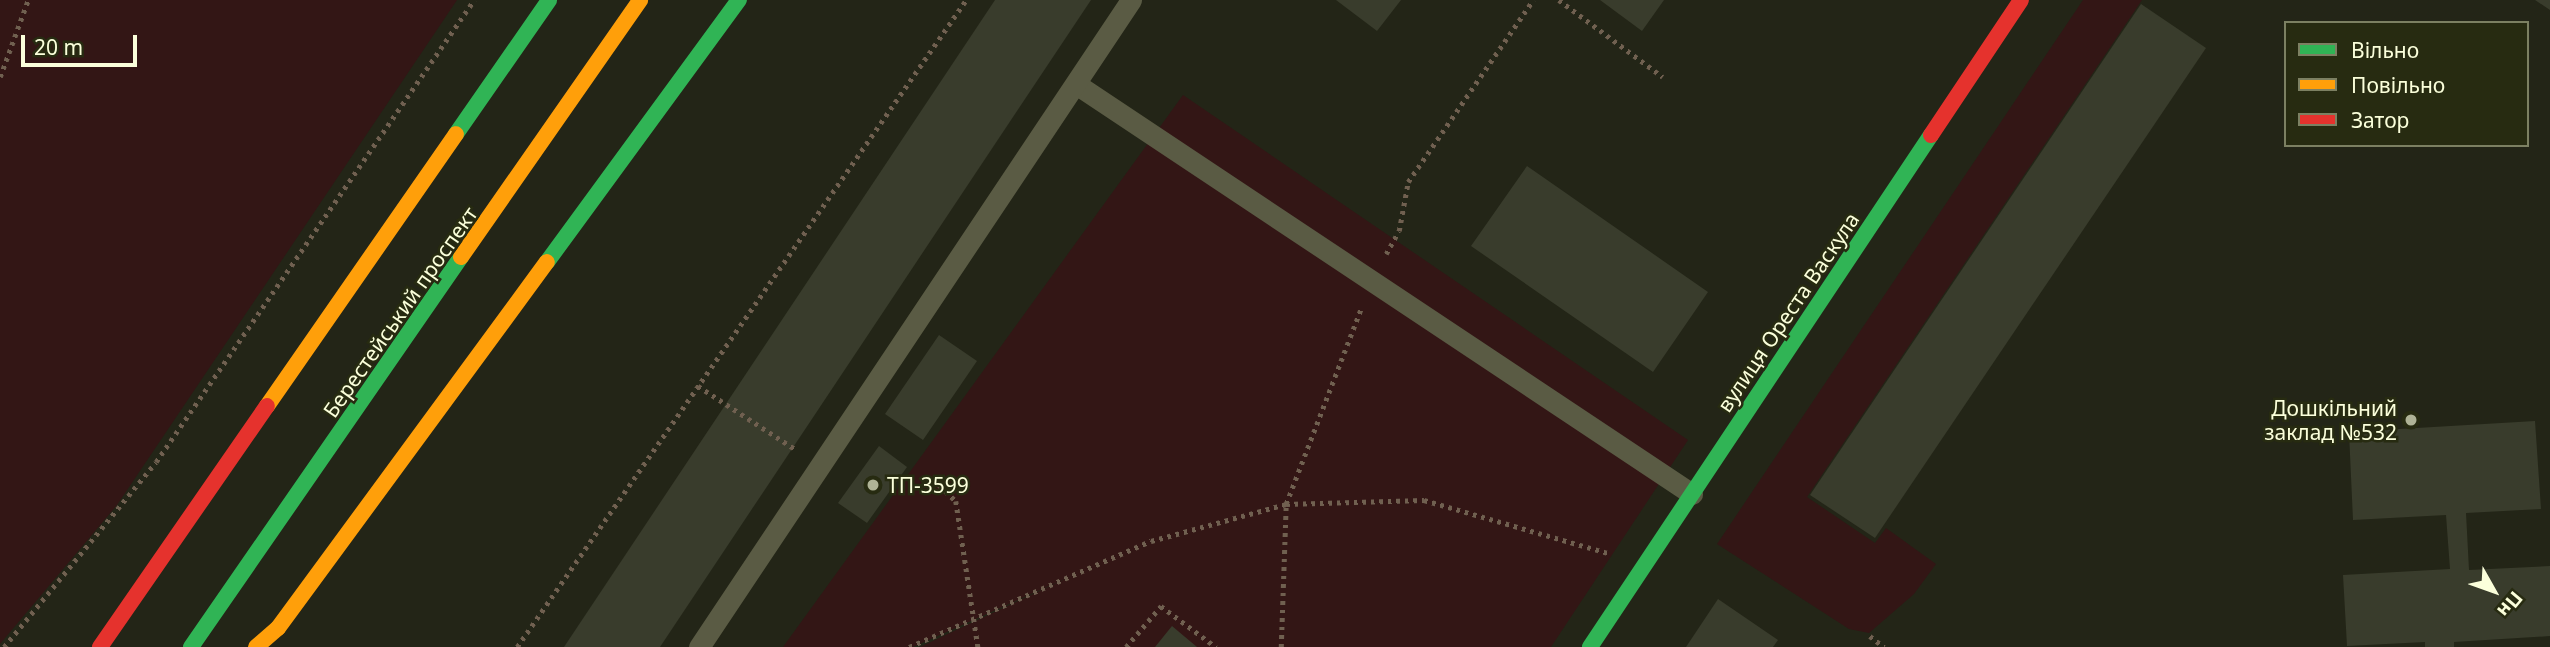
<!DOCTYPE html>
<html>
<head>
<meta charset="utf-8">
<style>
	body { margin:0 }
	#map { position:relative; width:2550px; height:647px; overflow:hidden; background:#232517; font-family:"Noto Sans",sans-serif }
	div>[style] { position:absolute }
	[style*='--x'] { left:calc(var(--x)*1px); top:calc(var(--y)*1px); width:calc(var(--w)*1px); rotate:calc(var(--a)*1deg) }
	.green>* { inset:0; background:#331615 }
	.building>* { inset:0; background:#393c2c }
	.path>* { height:4.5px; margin-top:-2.25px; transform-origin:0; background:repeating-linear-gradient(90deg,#706050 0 3.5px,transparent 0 8.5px) }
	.lane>* { height:21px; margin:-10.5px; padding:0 10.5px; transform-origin:10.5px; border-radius:10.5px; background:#5a5b44 }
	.fast>* { height:16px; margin:-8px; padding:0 8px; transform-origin:8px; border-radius:8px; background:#30b455 }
	.slow>* { height:16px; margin:-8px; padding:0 8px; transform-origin:8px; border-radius:8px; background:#ff9f0a }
	.jam>* { height:16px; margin:-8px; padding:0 8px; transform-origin:8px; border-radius:8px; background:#e5322d }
	.dots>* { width:19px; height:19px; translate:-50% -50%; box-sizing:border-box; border:4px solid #272b11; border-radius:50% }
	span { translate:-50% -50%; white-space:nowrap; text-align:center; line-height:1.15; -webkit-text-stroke:5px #272b11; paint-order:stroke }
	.street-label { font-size:21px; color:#fbffdb }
	.poi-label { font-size:21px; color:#fbffdb }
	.right { translate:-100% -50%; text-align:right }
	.left { translate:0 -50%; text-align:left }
	.legend { position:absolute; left:2284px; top:21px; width:245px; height:126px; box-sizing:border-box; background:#272b11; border:2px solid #7c8062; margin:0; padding:9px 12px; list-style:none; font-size:21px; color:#fbffdb }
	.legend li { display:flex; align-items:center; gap:14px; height:35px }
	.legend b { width:35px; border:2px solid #7c8062 }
	.north { position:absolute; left:2459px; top:556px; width:70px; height:70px; -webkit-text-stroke:5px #272b11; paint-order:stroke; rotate:130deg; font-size:19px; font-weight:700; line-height:28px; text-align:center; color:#fbffdb }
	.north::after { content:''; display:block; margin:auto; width:24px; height:32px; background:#fbffdb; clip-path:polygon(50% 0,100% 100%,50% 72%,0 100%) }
	.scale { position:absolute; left:21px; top:35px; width:116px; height:32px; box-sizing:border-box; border:4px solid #fbffdb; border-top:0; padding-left:9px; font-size:21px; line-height:24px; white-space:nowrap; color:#fbffdb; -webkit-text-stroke:5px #272b11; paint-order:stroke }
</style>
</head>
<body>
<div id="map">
	<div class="green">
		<div style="clip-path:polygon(0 0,457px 0,117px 505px,0 644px)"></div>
		<div style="clip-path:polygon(2083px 0,2142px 0,1807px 497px,1875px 543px,1886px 528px,1936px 564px,1914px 594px,1869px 633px,1849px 629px,1717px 544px)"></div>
		<div style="clip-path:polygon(1183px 95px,1688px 440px,1551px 647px,920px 647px,1078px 573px,913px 647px,783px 647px)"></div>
	</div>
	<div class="building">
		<div style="clip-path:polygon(995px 0,1091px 0,660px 647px,564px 647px)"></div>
		<div style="clip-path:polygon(1336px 0,1401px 0,1377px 31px)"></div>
		<div style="clip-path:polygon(1600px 0,1664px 0,1642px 31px)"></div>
		<div style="clip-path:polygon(2535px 0,2550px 0,2550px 10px)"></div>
		<div style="clip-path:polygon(2141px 4px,2206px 48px,1875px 538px,1810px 495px)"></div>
		<div style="clip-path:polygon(1527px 166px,1708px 292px,1653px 372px,1471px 246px)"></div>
		<div style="clip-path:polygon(939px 335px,977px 361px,923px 440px,885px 414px)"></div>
		<div style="clip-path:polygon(2535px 421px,2541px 509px,2466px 513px,2469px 570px,2550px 566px,2550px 636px,2454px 642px,2454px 647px,2425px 647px,2425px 642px,2347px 646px,2343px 575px,2450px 569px,2446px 515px,2353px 520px,2349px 432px)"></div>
		<div style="clip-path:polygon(879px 446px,907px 467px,867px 523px,838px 503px)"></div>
		<div style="clip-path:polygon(1718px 599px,1778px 640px,1773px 647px,1686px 647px)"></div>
		<div style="clip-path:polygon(1172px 626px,1197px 647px,1155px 647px)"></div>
	</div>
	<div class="path">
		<div style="--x:1559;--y:0;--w:129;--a:36.5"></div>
		<div style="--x:0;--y:77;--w:82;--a:-70"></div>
		<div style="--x:1386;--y:254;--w:26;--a:-61"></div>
		<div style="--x:1399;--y:231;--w:50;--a:-79.6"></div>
		<div style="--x:1408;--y:182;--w:221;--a:-55.5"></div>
		<div style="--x:698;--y:386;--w:116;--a:33"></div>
		<div style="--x:933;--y:479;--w:32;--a:44"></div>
		<div style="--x:956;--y:501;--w:148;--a:81.4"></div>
		<div style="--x:1870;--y:636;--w:18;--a:38"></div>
		<div style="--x:4;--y:647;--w:239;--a:-50.6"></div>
		<div style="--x:156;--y:462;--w:561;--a:-55.46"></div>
		<div style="--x:517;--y:647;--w:788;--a:-55.24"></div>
		<div style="--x:909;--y:647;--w:264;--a:-23.7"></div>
		<div style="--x:1151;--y:541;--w:140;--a:-15.3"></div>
		<div style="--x:1286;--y:504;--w:138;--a:-1.7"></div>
		<div style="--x:1424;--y:500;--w:191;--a:16.1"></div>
		<div style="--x:1126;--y:647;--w:54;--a:-49.5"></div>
		<div style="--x:1161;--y:606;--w:69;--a:36.7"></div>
		<div style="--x:1281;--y:647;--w:143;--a:-88"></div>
		<div style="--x:1286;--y:504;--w:209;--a:-69"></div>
	</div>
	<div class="lane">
		<div style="--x:1076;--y:84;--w:740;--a:33.65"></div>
		<div style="--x:699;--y:647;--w:778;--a:-56.27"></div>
	</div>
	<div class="fast">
		<div style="--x:456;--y:134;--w:163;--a:-55.2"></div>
		<div style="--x:547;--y:262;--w:325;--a:-53.8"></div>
		<div style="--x:191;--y:647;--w:474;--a:-55.3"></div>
		<div style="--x:1590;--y:647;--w:615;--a:-56.34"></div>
	</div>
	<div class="slow">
		<div style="--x:461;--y:257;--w:313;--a:-55.1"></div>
		<div style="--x:267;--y:406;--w:331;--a:-55.2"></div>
		<div style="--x:256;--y:647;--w:29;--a:-41"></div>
		<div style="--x:278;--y:628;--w:454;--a:-53.7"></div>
	</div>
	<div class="jam">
		<div style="--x:1931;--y:135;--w:162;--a:-56.3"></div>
		<div style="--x:100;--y:647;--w:293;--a:-55.3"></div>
	</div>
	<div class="dots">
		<div style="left:2411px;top:420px;background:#afb396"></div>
		<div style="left:873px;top:485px;background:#afb396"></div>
	</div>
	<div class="street-label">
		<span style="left:400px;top:312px;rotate:-55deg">Берестейський проспект</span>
		<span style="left:1788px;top:312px;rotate:-56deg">вулиця Ореста Васкула</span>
	</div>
	<div class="poi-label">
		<span class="right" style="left:2397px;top:420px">Дошкільний<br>заклад №532</span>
		<span class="left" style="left:887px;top:485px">ТП-3599</span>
	</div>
	<ul class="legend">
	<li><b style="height:9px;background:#30b455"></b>Вільно</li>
	<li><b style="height:9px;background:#ff9f0a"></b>Повільно</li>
	<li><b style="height:9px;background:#e5322d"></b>Затор</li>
	</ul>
	<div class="north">Пн</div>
	<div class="scale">20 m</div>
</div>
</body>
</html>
